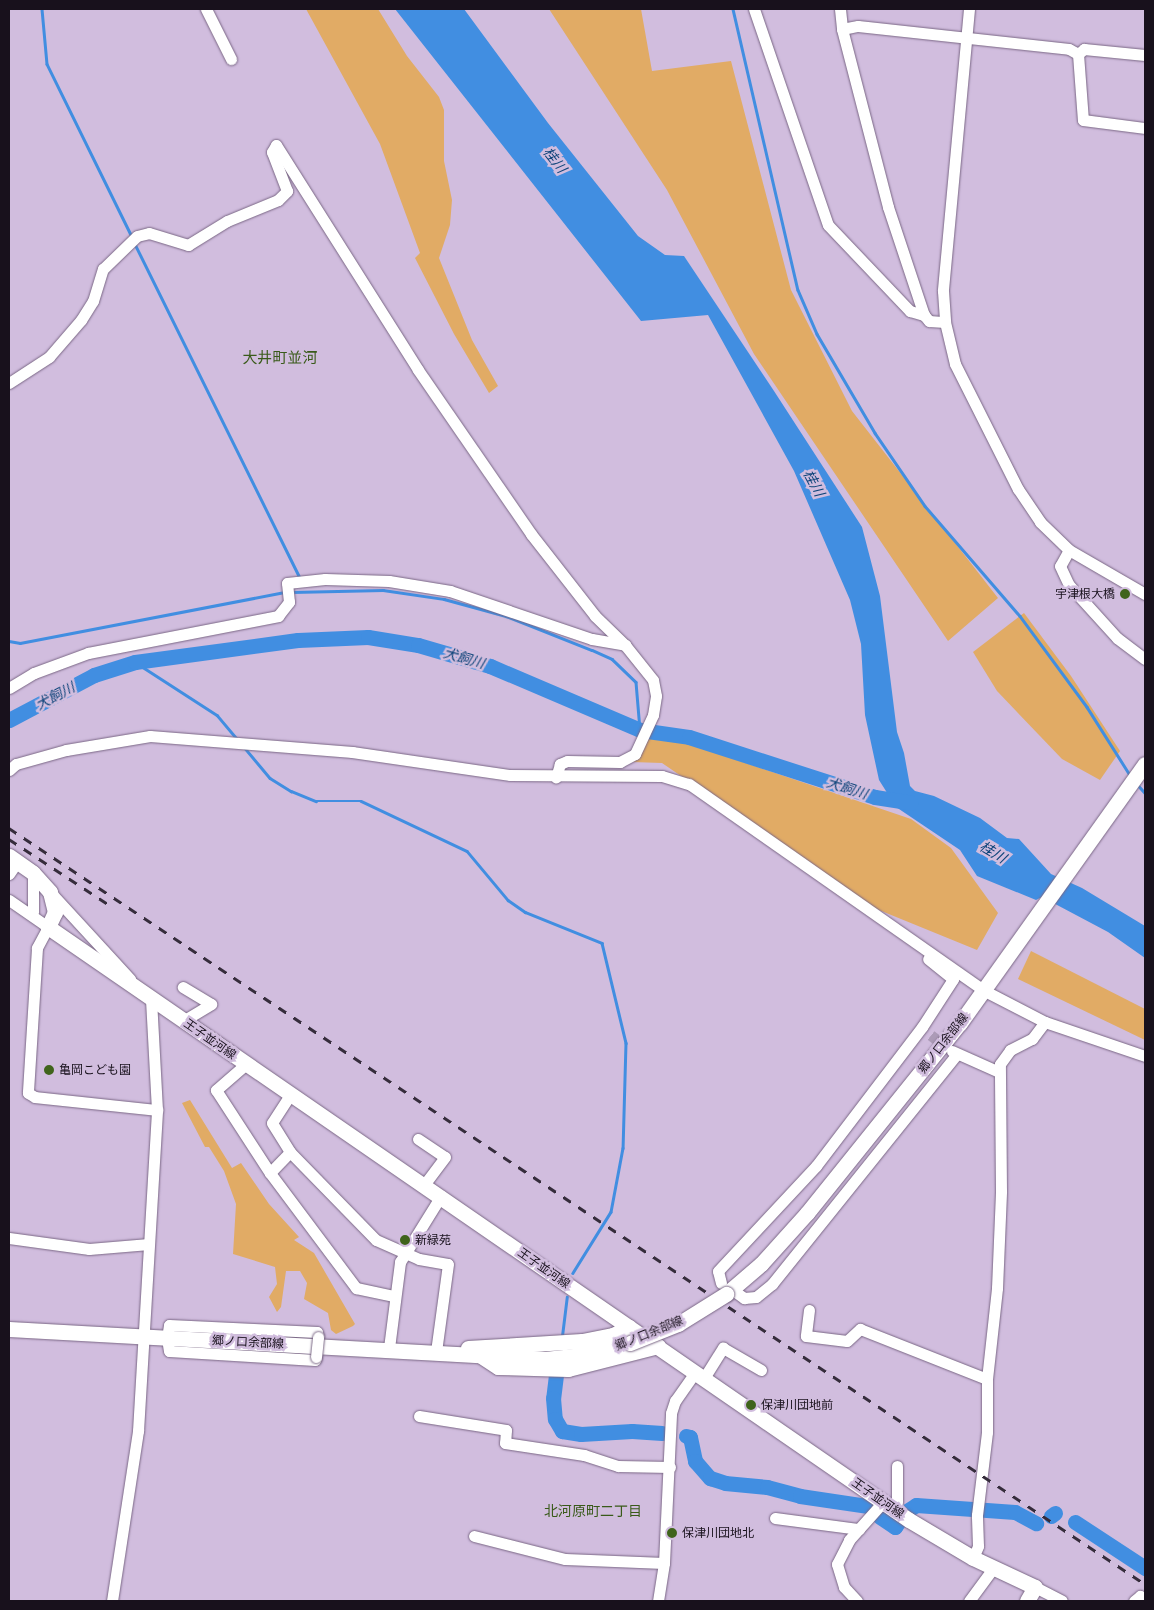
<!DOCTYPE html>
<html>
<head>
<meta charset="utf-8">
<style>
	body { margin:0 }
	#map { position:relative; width:1154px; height:1610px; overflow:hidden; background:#d1bdde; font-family:Barlow,"Noto Sans JP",sans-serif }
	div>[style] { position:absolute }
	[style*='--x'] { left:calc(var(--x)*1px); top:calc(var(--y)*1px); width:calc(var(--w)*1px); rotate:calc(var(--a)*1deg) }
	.green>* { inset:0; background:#e1ab65 }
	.water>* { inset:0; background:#418ee1 }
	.stream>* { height:2.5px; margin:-1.25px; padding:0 1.25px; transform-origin:1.25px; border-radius:1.25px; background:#418ee1 }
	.river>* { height:15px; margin:-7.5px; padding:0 7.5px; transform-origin:7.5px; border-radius:7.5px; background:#418ee1 }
	.minor-tunnel>* { height:11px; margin-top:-5.5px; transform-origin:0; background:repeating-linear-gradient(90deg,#ac9bb7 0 11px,transparent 0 16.5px) }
	.roads { filter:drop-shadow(0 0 1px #7a6785) drop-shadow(0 0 1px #7a6785) }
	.minor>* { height:11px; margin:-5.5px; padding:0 5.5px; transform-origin:5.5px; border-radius:5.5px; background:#fff }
	.major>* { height:15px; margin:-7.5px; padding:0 7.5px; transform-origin:7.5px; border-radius:7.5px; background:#fff }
	.rail>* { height:2.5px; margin-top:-1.25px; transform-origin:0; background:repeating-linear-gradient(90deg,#352c3b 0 9px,transparent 0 18px) }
	.bridges { filter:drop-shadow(0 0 1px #7a6785) drop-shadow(0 0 1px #7a6785) }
	.minor-bridge>* { height:11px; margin:-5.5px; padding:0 5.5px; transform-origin:5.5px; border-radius:5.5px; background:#fff }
	.major-bridge>* { height:15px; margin:-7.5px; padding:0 7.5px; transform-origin:7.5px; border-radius:7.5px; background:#fff }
	.dots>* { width:14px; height:14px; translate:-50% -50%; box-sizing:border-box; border:2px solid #d1bdde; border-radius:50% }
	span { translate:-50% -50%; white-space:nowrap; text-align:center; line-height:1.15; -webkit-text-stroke:5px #d1bdde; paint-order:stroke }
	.poi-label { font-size:12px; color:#18111c }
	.right { translate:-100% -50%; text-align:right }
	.left { translate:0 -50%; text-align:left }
	.street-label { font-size:12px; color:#18111c }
	.water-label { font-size:14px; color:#0e447a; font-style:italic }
	.neighbourhood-label { font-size:14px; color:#395a19 }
	.quarter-label { font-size:15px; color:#395a19 }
	.frame { position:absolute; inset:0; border:10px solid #18111c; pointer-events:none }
</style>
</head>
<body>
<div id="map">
	<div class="green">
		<div style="clip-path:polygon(306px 9px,378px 9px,407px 56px,439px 97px,444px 110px,444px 161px,452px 200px,450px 225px,439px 258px,472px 340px,498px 386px,489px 393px,454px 334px,415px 258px,420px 253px,380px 144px)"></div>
		<div style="clip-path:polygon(549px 9px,641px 9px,652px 71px,731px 61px,791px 290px,852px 411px,998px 598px,948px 641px,754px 354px,667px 190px)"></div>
		<div style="clip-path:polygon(1024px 613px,1071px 676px,1120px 751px,1100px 780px,1062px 759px,997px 691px,973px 652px)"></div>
		<div style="clip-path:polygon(649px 739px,675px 739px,911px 819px,951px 848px,998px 913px,977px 950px,874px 908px,662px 763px,632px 762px)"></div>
		<div style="clip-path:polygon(1031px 951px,1145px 1009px,1145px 1040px,1018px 979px)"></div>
		<div style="clip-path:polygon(190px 1100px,232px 1168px,241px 1163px,269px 1204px,299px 1237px,294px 1240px,314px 1253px,355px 1324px,353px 1326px,336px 1334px,331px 1330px,328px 1313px,304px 1299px,307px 1283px,300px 1271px,286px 1271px,281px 1307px,277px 1312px,269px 1297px,277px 1284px,275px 1267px,233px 1254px,236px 1204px,224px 1171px,209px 1147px,205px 1147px,182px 1103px)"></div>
	</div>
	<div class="water">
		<div style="clip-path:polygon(395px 9px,464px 9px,548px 123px,638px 236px,665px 255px,684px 256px,774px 391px,862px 527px,880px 596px,897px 732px,904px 753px,910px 786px,915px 791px,934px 796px,980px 818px,1007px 838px,1019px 839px,1051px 874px,1082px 888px,1145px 926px,1145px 958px,1108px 932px,1042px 897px,1036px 900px,977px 876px,960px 850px,896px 807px,879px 780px,865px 715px,861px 644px,850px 600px,794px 471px,708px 315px,641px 321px)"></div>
	</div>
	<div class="stream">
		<div style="--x:42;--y:9;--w:55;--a:84.8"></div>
		<div style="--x:47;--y:64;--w:193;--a:63.8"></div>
		<div style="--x:733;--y:9;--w:288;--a:77"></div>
		<div style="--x:798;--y:290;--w:48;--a:66.6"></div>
		<div style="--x:817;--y:334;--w:115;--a:59.6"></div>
		<div style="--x:875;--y:433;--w:88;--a:55.6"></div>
		<div style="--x:925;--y:506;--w:145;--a:49.2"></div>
		<div style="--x:1020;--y:616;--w:113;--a:53.6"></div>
		<div style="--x:1087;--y:707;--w:80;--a:57.7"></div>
		<div style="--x:134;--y:242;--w:375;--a:63.7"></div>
		<div style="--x:292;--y:592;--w:91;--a:-1.3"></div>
		<div style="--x:383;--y:590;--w:62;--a:8.4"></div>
		<div style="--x:444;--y:599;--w:64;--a:15.3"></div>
		<div style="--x:506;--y:616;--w:92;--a:21.6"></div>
		<div style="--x:592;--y:650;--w:22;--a:24"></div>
		<div style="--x:612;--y:659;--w:33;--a:44"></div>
		<div style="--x:636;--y:682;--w:48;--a:85.2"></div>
		<div style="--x:9;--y:641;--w:11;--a:10"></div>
		<div style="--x:20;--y:643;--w:269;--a:-10.9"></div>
		<div style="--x:135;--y:662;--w:98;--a:32.9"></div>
		<div style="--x:217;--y:715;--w:31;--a:50"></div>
		<div style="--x:244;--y:747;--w:40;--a:50"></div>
		<div style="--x:270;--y:778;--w:25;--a:32"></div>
		<div style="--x:291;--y:791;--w:27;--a:22"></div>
		<div style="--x:316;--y:801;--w:45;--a:0"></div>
		<div style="--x:361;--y:801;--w:117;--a:25.3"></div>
		<div style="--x:467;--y:851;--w:64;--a:50.1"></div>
		<div style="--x:508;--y:900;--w:21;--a:35"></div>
		<div style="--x:525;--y:912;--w:83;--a:21.9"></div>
		<div style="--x:602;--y:943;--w:103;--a:76.5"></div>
		<div style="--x:626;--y:1043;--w:105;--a:91.6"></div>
		<div style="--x:623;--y:1148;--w:65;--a:100.6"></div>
		<div style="--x:611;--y:1212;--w:72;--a:121.9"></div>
		<div style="--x:1138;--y:785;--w:11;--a:49"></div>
		<div style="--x:562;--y:1336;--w:39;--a:-83"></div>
	</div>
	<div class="river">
		<div style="--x:9;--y:720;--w:96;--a:-27.9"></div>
		<div style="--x:94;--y:675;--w:43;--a:-17.6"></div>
		<div style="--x:135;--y:662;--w:164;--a:-7.7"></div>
		<div style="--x:298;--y:640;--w:70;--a:-2.5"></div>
		<div style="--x:368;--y:637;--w:51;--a:9.1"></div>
		<div style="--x:418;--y:645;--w:75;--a:16.3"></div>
		<div style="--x:490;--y:666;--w:163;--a:23.1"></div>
		<div style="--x:640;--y:730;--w:49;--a:8.1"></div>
		<div style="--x:689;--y:737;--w:195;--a:17.9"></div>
		<div style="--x:875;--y:797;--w:36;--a:9"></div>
		<div style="--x:556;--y:1375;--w:23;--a:97"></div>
		<div style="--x:553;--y:1398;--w:21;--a:85"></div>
		<div style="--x:555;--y:1419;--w:14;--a:60"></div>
		<div style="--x:562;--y:1431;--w:19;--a:9"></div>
		<div style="--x:581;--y:1434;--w:51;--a:-3.4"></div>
		<div style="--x:632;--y:1431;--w:30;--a:4"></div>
		<div style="--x:686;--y:1436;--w:4;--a:14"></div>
		<div style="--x:690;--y:1437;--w:25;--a:78"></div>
		<div style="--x:695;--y:1461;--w:23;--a:49"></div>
		<div style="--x:710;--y:1478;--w:16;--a:18"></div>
		<div style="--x:725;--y:1483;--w:42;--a:5.4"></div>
		<div style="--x:767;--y:1487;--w:34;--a:15"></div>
		<div style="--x:800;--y:1496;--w:69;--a:8.4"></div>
		<div style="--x:1051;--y:1516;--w:5;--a:-37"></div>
		<div style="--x:880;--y:1517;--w:18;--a:34"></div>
		<div style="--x:895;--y:1527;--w:18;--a:-56"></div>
		<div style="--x:905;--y:1512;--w:13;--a:-32"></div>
		<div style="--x:916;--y:1505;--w:99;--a:4"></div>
		<div style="--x:1015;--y:1512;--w:24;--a:28"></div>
		<div style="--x:1075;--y:1522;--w:84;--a:33.3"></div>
	</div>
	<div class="minor-tunnel">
		<div style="--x:931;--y:1035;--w:23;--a:38"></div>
	</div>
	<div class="roads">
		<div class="minor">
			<div style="--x:206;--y:9;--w:56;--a:63.4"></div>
			<div style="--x:754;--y:9;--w:228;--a:71.1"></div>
			<div style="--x:828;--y:225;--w:119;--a:46.4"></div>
			<div style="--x:910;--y:311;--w:15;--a:16"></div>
			<div style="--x:840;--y:9;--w:20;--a:84"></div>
			<div style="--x:842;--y:29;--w:184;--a:75.5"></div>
			<div style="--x:888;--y:207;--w:114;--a:71.6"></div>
			<div style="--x:924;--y:315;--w:8;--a:50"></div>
			<div style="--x:929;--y:321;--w:16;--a:4"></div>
			<div style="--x:969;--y:9;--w:283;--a:95.3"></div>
			<div style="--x:943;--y:291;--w:31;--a:86"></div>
			<div style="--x:945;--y:322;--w:43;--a:76.6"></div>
			<div style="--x:955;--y:364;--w:140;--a:63.3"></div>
			<div style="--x:1018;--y:489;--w:40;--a:56"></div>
			<div style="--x:1040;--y:522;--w:40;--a:44"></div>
			<div style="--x:1069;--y:550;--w:88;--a:30.1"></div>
			<div style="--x:842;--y:29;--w:16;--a:-11"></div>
			<div style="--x:858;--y:26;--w:212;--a:6.2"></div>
			<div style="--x:1069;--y:49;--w:10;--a:29"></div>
			<div style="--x:1078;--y:54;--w:66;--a:85.7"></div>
			<div style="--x:1083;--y:120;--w:63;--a:7.4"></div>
			<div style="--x:1078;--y:54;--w:8;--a:-40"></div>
			<div style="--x:1084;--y:49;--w:61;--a:5.6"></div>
			<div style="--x:9;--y:383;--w:48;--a:-33"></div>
			<div style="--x:49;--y:357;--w:49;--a:-49.1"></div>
			<div style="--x:81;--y:320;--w:22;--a:-58"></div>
			<div style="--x:93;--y:301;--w:34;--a:-73"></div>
			<div style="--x:103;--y:269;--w:47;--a:-44.1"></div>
			<div style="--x:137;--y:236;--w:12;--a:-14"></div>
			<div style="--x:149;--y:233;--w:41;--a:17.1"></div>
			<div style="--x:188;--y:245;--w:46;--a:-31.6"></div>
			<div style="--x:227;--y:221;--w:55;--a:-22.4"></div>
			<div style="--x:278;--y:200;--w:13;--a:-45"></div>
			<div style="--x:287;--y:191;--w:42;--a:-111"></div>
			<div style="--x:272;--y:152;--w:8;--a:-60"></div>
			<div style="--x:276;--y:145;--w:266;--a:57.7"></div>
			<div style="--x:418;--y:370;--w:199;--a:55.4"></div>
			<div style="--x:531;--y:534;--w:104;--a:52"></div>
			<div style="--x:595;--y:616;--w:42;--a:44"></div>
			<div style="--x:625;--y:645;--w:45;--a:51.3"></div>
			<div style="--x:653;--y:680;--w:16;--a:79"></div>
			<div style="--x:656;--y:696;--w:19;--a:99"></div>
			<div style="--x:653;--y:715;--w:43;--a:114.8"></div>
			<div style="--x:635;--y:754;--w:17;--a:152"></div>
			<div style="--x:620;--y:762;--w:53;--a:-178.9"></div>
			<div style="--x:567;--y:761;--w:8;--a:157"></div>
			<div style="--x:560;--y:764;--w:14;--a:107"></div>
			<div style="--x:1069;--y:550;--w:18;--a:119"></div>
			<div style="--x:1060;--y:566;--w:21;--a:65"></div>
			<div style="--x:1069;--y:585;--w:72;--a:47.8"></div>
			<div style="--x:1117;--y:638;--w:35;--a:37"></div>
			<div style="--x:9;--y:688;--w:29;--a:-31"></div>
			<div style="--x:34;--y:673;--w:58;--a:-20.3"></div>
			<div style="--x:88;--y:653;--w:194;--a:-11"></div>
			<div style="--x:278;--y:616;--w:18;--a:-52"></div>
			<div style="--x:289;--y:602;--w:19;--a:-96"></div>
			<div style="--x:287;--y:583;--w:38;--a:-6"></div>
			<div style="--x:325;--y:579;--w:64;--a:1.8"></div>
			<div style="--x:389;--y:581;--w:62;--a:9.3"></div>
			<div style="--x:450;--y:591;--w:150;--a:18.7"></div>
			<div style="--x:592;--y:639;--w:34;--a:10"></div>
			<div style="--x:9;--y:770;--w:9;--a:-41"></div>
			<div style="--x:16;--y:764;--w:52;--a:-15.6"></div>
			<div style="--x:66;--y:750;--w:85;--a:-9.5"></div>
			<div style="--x:150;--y:736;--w:203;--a:4.5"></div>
			<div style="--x:352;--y:752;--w:160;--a:8.3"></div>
			<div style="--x:510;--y:775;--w:152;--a:0.4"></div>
			<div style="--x:662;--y:776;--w:28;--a:17"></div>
			<div style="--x:689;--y:784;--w:359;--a:35"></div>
			<div style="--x:983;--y:990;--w:70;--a:27.3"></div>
			<div style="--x:1045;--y:1022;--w:106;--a:18.8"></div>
			<div style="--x:33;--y:873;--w:39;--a:90"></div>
			<div style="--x:9;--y:874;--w:14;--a:-56"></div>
			<div style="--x:51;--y:893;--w:117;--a:47.4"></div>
			<div style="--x:9;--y:900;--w:47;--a:34.7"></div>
			<div style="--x:48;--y:927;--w:24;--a:118"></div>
			<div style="--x:37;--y:948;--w:145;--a:93.6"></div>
			<div style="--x:28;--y:1093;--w:8;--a:30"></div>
			<div style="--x:35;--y:1097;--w:123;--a:6.1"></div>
			<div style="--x:183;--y:1021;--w:33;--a:-31"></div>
			<div style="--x:211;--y:1004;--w:33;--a:-149"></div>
			<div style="--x:952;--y:1051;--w:51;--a:24.1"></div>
			<div style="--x:246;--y:1064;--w:40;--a:139"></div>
			<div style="--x:216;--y:1090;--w:99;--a:57"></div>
			<div style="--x:290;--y:1095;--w:33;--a:123"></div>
			<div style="--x:272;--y:1123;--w:34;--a:58"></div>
			<div style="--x:290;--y:1152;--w:29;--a:134"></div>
			<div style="--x:270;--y:1173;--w:144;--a:53.2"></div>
			<div style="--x:356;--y:1288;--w:39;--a:12"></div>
			<div style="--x:418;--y:1139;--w:32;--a:34"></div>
			<div style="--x:445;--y:1157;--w:35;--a:127"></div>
			<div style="--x:290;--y:1152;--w:123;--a:45.7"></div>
			<div style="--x:376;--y:1240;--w:47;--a:23.8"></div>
			<div style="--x:419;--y:1259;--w:29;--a:10"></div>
			<div style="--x:448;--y:1264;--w:89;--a:97.8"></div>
			<div style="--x:9;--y:1238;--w:81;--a:7.8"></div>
			<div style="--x:89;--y:1249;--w:60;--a:-4.8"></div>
			<div style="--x:721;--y:1283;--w:12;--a:-104"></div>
			<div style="--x:718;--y:1271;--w:144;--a:-47"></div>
			<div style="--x:816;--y:1166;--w:175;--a:-52.7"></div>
			<div style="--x:922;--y:1027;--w:57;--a:-57.1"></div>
			<div style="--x:953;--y:979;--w:32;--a:-141"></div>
			<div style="--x:737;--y:1293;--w:9;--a:36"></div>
			<div style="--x:744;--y:1298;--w:12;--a:-5"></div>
			<div style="--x:756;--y:1297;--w:21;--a:-39"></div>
			<div style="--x:772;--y:1284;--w:294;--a:-51.2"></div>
			<div style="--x:809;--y:1310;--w:26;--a:97"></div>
			<div style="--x:806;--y:1336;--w:41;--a:7"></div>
			<div style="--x:847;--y:1341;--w:18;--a:-43"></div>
			<div style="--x:860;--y:1329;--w:136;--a:21.5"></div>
			<div style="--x:389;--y:1348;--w:87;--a:-82.7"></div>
			<div style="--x:400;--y:1262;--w:78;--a:-58.2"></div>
			<div style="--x:316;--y:1357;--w:3;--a:108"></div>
			<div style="--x:315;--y:1360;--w:146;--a:-176.5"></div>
			<div style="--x:169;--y:1351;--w:13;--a:-99"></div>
			<div style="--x:167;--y:1338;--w:13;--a:-81"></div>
			<div style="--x:169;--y:1325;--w:148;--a:2.7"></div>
			<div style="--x:317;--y:1332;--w:5;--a:79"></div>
			<div style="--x:704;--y:1378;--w:36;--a:-58"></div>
			<div style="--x:723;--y:1348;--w:44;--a:30.1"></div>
			<div style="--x:419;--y:1416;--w:88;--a:9.1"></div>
			<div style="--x:506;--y:1430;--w:13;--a:94"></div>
			<div style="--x:505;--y:1443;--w:80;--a:8.6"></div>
			<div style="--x:584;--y:1455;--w:36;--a:18"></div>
			<div style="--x:618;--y:1466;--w:52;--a:1.1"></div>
			<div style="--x:891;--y:1508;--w:8;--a:-45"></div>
			<div style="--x:897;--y:1502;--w:36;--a:-90"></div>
			<div style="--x:775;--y:1518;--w:85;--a:7.5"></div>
			<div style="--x:474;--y:1536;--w:94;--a:14.2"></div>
			<div style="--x:565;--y:1559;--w:99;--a:2.3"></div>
			<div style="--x:973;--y:1558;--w:13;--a:-67"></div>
			<div style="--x:978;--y:1546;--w:31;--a:-92"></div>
			<div style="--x:977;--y:1515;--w:84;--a:-83.1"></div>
			<div style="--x:987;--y:1432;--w:53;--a:-90"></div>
			<div style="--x:987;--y:1379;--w:92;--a:-83.7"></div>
			<div style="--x:997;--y:1288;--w:97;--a:-87.6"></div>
			<div style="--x:1001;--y:1191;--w:127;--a:-90.5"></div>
			<div style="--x:1000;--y:1064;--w:17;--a:-54"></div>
			<div style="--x:1010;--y:1050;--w:25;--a:-27"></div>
			<div style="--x:1032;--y:1039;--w:21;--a:-53"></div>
			<div style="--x:1035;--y:1587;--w:30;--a:27"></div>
			<div style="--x:112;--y:1601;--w:172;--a:-81.3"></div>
			<div style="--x:138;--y:1431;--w:322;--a:-86.6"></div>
			<div style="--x:157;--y:1110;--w:111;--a:-93.1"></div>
			<div style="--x:658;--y:1601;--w:38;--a:-81"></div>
			<div style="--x:664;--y:1563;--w:150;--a:-87.3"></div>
			<div style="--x:671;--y:1413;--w:13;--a:-72"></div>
			<div style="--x:675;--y:1401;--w:35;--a:-55"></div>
			<div style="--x:857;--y:1601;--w:19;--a:-133"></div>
			<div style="--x:844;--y:1587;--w:24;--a:-107"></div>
			<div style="--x:837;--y:1564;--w:27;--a:-63"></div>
			<div style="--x:849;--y:1540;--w:51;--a:-48.2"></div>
			<div style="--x:969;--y:1601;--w:42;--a:-53.7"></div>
			<div style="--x:1134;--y:1601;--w:8;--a:-40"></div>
			<div style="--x:1140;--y:1596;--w:6;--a:39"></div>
		</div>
		<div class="major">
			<div style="--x:9;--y:856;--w:29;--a:35"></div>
			<div style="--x:33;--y:873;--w:25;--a:48"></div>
			<div style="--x:50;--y:892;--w:21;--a:76"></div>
			<div style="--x:55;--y:912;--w:17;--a:115"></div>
			<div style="--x:48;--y:927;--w:1045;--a:34.56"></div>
			<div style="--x:909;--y:1520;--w:74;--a:30.7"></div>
			<div style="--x:973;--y:1558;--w:68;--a:25.1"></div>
			<div style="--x:1035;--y:1587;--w:16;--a:120"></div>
			<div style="--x:726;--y:1294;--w:46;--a:-40.6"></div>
			<div style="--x:761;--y:1264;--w:69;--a:-48"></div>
			<div style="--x:807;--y:1213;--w:244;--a:-51.2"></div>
			<div style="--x:960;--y:1023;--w:318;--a:-54.5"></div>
			<div style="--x:9;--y:1329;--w:537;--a:3.2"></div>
			<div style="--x:545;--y:1359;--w:31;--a:-6"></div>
			<div style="--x:576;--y:1356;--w:56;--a:-13.5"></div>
			<div style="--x:468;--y:1348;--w:114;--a:-3.5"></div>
			<div style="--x:582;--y:1341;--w:32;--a:-11"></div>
			<div style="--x:613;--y:1335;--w:18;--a:-27"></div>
			<div style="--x:481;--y:1356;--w:20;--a:33"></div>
			<div style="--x:498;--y:1367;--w:70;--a:1.6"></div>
			<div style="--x:568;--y:1369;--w:93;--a:-14.3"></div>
		</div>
	</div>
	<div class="rail">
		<div style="--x:9;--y:828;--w:1365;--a:33.64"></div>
		<div style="--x:9;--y:839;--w:122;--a:33.3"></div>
	</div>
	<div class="bridges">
		<div class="minor-bridge">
			<div style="--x:316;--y:1357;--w:20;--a:-84"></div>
		</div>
		<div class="major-bridge">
			<div style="--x:630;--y:1343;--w:52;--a:-21.6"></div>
			<div style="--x:678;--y:1324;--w:57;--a:-32"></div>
		</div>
	</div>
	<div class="dots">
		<div style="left:1125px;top:594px;background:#40641c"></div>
		<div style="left:49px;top:1070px;background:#40641c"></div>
		<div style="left:405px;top:1240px;background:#40641c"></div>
		<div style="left:751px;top:1405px;background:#40641c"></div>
		<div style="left:672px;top:1533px;background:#40641c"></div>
	</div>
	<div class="poi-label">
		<span class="right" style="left:1115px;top:594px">宇津根大橋</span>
		<span class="left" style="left:59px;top:1070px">亀岡こども園</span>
		<span class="left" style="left:415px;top:1240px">新緑苑</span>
		<span class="left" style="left:761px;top:1405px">保津川団地前</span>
		<span class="left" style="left:682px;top:1533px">保津川団地北</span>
	</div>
	<div class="street-label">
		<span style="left:210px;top:1039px;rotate:35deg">王子並河線</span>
		<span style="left:943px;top:1043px;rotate:-52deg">郷ノ口余部線</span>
		<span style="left:544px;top:1268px;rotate:35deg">王子並河線</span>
		<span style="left:649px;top:1333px;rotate:-22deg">郷ノ口余部線</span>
		<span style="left:248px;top:1342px;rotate:3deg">郷ノ口余部線</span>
		<span style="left:878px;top:1498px;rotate:35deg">王子並河線</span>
	</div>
	<div class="water-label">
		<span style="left:555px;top:160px;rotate:52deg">桂川</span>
		<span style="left:814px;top:483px;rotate:62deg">桂川</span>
		<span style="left:464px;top:658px;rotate:16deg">犬飼川</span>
		<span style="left:55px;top:696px;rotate:-28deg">犬飼川</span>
		<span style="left:847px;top:788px;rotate:18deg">犬飼川</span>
		<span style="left:993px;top:852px;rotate:31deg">桂川</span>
	</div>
	<div class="neighbourhood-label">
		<span style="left:593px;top:1511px">北河原町二丁目</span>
	</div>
	<div class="quarter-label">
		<span style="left:280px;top:358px">大井町並河</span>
	</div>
	<div class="frame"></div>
</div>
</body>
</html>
